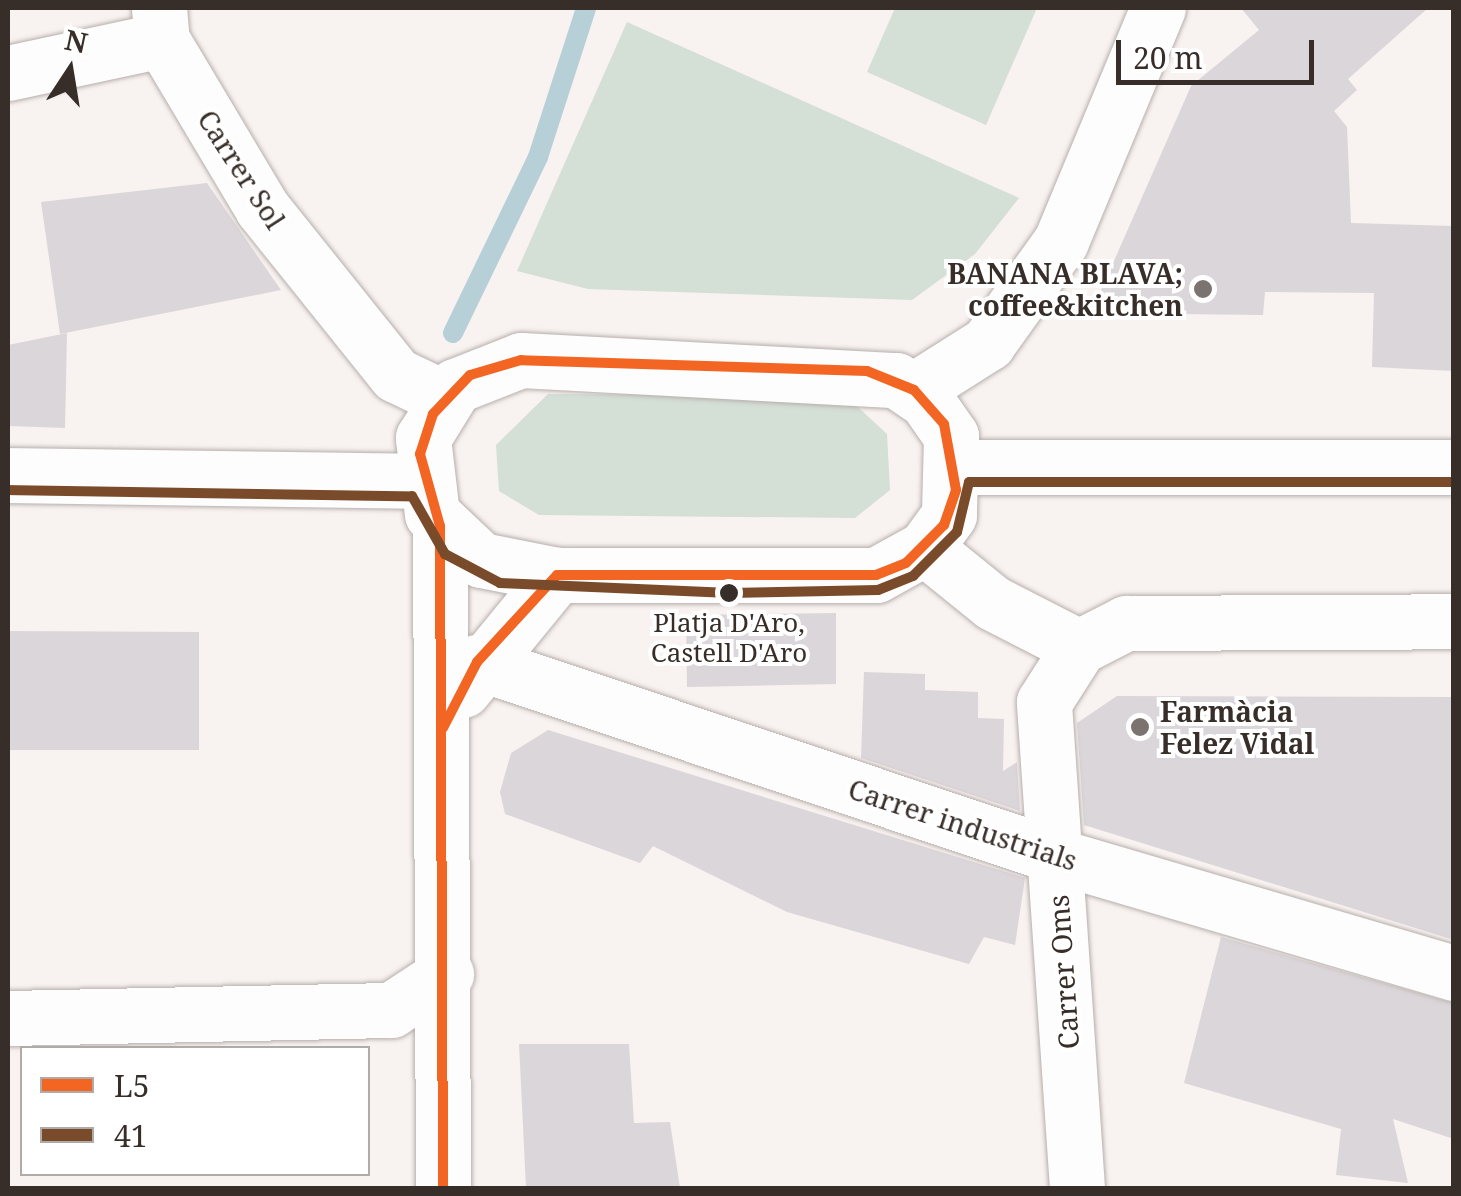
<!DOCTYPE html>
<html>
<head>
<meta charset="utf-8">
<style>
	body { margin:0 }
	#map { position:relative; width:1461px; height:1196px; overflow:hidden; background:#f8f2f0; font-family:"Noto Serif",serif }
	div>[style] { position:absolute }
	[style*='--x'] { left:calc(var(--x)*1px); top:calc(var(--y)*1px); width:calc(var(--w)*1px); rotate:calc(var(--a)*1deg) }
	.green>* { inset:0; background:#d4dfd6 }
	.stream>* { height:20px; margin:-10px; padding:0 10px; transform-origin:10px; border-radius:10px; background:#b7d0d8 }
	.building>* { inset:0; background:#dbd6d9 }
	.roads { filter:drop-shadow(0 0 2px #b6afac) drop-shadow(0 0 2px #b6afac) }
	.minor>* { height:55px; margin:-27.5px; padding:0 27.5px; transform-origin:27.5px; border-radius:27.5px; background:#fefdfd }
	.bus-1>* { height:10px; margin:-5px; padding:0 5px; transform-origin:5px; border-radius:5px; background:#f26522 }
	.bus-2>* { height:10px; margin:-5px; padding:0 5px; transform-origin:5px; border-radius:5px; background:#7a4b2a }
	.dots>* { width:28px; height:28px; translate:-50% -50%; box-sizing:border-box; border:5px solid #fff; border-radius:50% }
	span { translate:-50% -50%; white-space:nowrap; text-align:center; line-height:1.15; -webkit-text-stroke:8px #fff; paint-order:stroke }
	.bus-label { font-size:26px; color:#382e29 }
	.street-label { font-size:28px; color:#382e29 }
	.poi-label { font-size:28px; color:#382e29; font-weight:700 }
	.right { translate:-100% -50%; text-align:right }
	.left { translate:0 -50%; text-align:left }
	.frame { position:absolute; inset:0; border:10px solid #382e29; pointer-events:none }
	.legend { position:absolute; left:20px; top:1046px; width:350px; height:130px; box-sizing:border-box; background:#fff; border:2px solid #afaba9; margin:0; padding:12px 18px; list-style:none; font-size:30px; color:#382e29 }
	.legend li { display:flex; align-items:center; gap:20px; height:50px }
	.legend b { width:50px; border:2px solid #afaba9 }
	.north { position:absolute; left:20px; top:20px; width:100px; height:100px; -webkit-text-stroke:8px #fff; paint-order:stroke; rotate:12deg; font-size:28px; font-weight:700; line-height:40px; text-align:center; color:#382e29 }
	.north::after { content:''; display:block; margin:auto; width:35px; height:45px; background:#382e29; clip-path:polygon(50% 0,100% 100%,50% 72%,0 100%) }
	.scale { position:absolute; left:1116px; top:40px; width:198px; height:45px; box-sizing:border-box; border:5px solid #382e29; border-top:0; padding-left:12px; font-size:30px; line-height:35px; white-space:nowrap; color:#382e29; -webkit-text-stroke:8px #fff; paint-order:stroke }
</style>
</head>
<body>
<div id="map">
	<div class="green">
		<div style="clip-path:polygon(895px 8px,1037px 8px,986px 125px,867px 72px)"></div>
		<div style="clip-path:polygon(627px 22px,1019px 198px,975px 254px,912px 300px,588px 289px,517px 271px)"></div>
		<div style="clip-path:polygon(548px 394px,846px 396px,887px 434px,890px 490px,855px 518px,539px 515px,499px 491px,496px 445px)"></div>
	</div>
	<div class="stream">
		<div style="--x:453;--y:333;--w:195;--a:-64.2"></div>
		<div style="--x:538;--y:157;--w:157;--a:-72.1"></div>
	</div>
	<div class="building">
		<div style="clip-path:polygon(1241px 8px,1428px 8px,1348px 79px,1357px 90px,1334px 111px,1347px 127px,1351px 223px,1454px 226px,1454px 371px,1372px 367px,1374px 293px,1265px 292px,1263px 315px,1091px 313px,1191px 86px,1259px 30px)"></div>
		<div style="clip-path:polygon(207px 183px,281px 290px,60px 334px,41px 202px)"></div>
		<div style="clip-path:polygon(67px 333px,65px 428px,8px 426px,8px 345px)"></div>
		<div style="clip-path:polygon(836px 613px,836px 684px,687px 687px,686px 615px)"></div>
		<div style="clip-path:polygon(8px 631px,199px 632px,199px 750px,8px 750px)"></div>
		<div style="clip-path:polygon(864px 672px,925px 674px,925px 690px,978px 692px,978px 718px,1004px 719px,1003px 771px,1017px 762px,1020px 811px,861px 758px)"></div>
		<div style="clip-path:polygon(1117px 696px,1454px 697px,1454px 940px,1084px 825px,1077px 723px)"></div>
		<div style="clip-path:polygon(548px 730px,1025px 878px,1015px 945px,984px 937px,969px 964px,787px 912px,653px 846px,640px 863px,505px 814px,500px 792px,511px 753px)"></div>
		<div style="clip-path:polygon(1221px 937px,1454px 1003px,1454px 1139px,1393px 1119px,1408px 1183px,1336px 1175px,1341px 1129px,1184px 1083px)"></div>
		<div style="clip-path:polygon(519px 1044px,629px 1044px,634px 1123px,670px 1122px,680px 1188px,526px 1188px)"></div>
	</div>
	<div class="roads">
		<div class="minor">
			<div style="--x:159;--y:8;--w:32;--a:85"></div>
			<div style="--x:162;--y:40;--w:196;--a:59.2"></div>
			<div style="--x:262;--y:208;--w:214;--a:51.3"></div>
			<div style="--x:396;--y:375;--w:53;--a:25.6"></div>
			<div style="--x:8;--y:73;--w:157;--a:-12.1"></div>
			<div style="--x:521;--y:360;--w:376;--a:3.1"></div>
			<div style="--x:896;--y:380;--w:36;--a:34"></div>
			<div style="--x:926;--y:400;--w:44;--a:55.2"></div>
			<div style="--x:951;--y:436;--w:79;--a:91.5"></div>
			<div style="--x:949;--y:515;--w:41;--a:126"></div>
			<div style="--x:925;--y:548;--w:56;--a:151.1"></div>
			<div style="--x:876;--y:575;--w:319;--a:180"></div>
			<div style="--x:557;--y:575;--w:77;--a:-168.8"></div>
			<div style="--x:481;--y:560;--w:67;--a:-136.8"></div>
			<div style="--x:432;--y:514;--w:77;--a:-96.8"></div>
			<div style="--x:423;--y:438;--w:61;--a:-58.4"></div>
			<div style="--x:455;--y:386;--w:71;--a:-21.5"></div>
			<div style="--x:914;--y:390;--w:88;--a:-32.4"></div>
			<div style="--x:988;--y:343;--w:125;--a:-54.4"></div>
			<div style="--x:1061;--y:241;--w:252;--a:-67.4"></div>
			<div style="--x:957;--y:467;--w:497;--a:0"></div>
			<div style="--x:8;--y:475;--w:413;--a:0.8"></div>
			<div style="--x:440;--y:526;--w:662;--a:89.74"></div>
			<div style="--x:925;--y:548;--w:87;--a:39"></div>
			<div style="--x:993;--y:603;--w:97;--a:27.1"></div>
			<div style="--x:1079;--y:647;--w:53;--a:-27.1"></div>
			<div style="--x:1126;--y:623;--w:328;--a:-0.3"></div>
			<div style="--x:477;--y:662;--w:611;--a:18.52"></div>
			<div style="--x:1056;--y:856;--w:415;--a:16.4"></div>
			<div style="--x:463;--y:690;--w:149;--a:-50.7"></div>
			<div style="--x:8;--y:1018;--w:383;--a:-1.2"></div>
			<div style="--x:391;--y:1010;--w:66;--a:-33.2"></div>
			<div style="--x:1077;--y:1188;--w:487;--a:-93.9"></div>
			<div style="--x:1044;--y:702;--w:65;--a:-57.5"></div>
		</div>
	</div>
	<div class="bus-1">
		<div style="--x:443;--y:728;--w:74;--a:-62.7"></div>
		<div style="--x:477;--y:662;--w:118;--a:-47.4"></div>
		<div style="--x:557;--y:575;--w:319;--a:0"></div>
		<div style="--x:876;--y:575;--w:32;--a:-22"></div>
		<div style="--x:906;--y:563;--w:54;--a:-45"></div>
		<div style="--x:944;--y:525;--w:37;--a:-71"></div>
		<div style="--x:956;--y:490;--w:67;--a:-100.3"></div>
		<div style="--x:944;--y:424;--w:45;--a:-131.4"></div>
		<div style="--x:914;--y:390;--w:51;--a:-158"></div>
		<div style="--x:867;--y:371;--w:346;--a:-178.2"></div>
		<div style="--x:521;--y:360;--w:53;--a:163.6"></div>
		<div style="--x:470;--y:375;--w:54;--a:133.5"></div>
		<div style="--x:433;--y:414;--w:42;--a:108"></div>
		<div style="--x:420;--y:454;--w:75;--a:74.5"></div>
		<div style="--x:440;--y:526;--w:662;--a:89.74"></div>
	</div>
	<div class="bus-2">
		<div style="--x:8;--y:490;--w:404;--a:0.9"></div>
		<div style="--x:412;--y:496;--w:67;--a:60.4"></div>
		<div style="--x:445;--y:554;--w:62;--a:27.8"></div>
		<div style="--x:500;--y:583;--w:230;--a:2.5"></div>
		<div style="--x:730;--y:593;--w:148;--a:-1.2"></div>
		<div style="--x:878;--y:590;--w:38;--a:-22"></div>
		<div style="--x:913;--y:576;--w:62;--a:-45"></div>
		<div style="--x:957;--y:532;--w:51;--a:-76.5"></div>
		<div style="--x:969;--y:482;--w:485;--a:0"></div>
	</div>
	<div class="dots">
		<div style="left:1203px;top:289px;background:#7b736f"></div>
		<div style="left:729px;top:593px;background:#382e29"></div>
		<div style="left:1140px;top:727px;background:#7b736f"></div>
	</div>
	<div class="bus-label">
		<span style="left:729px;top:638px">Platja D'Aro,<br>Castell D'Aro</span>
	</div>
	<div class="street-label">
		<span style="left:242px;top:169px;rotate:57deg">Carrer Sol</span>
		<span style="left:963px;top:824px;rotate:18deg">Carrer industrials</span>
		<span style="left:1063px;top:972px;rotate:-94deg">Carrer Oms</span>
	</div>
	<div class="poi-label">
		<span class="right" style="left:1183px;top:289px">BANANA BLAVA;<br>coffee&amp;kitchen</span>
		<span class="left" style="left:1160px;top:727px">Farmàcia<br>Felez Vidal</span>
	</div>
	<div class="frame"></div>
	<ul class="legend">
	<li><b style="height:12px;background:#f26522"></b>L5</li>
	<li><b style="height:12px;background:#7a4b2a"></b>41</li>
	</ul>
	<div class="north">N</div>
	<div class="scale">20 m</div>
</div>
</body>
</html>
